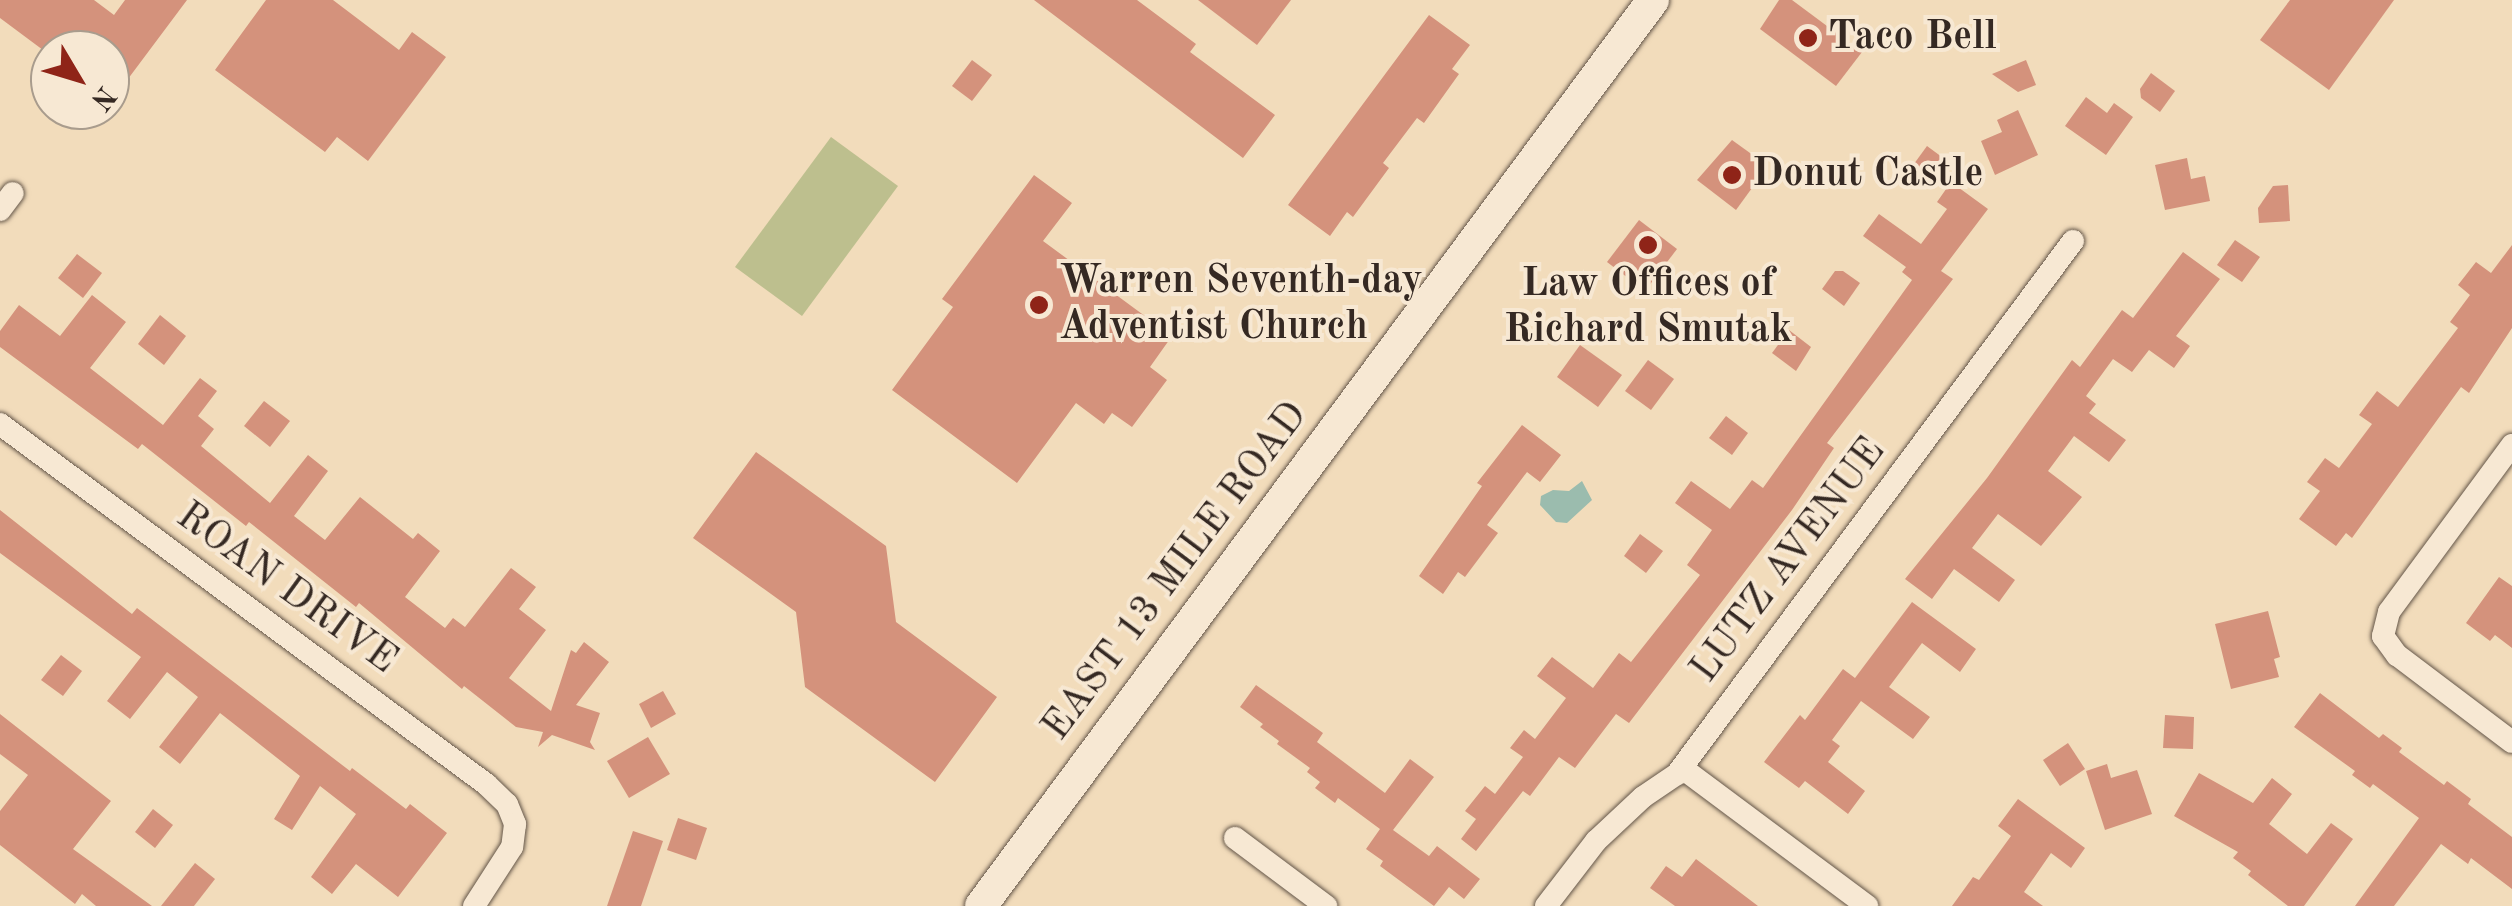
<!DOCTYPE html>
<html>
<head>
<meta charset="utf-8">
<style>
	body { margin:0 }
	#map { position:relative; width:2512px; height:906px; overflow:hidden; background:#f2dcbb; font-family:"Old Standard TT",serif }
	div>[style] { position:absolute }
	[style*='--x'] { left:calc(var(--x)*1px); top:calc(var(--y)*1px); width:calc(var(--w)*1px); rotate:calc(var(--a)*1deg) }
	.green>* { inset:0; background:#bdbf8e }
	.water>* { inset:0; background:#9bbcae }
	.building>* { inset:0; background:#d4927c }
	.roads { filter:drop-shadow(0 0 2px #645649) drop-shadow(0 0 2px #645649) }
	.minor>* { height:22px; margin:-11px; padding:0 11px; transform-origin:11px; border-radius:11px; background:#f7e8d3 }
	.secondary>* { height:32px; margin:-16px; padding:0 16px; transform-origin:16px; border-radius:16px; background:#f7e8d3 }
	.dots>* { width:28px; height:28px; translate:-50% -50%; box-sizing:border-box; border:5px solid #f7e8d3; border-radius:50% }
	span { translate:-50% -50%; white-space:nowrap; text-align:center; line-height:1.15; -webkit-text-stroke:8px #f7e8d3; paint-order:stroke }
	.poi-label { font-size:40px; color:#352923; font-weight:700 }
	.left { translate:0 -50%; text-align:left }
	.street-label { font-size:40px; color:#352923 }
	.north { position:absolute; left:30px; top:30px; width:100px; height:100px; box-sizing:border-box; background:#f7e8d3; border:2px solid #a99c8d; border-radius:50%; rotate:128deg; font-size:28px; font-weight:700; line-height:40px; text-align:center; color:#352923 }
	.north::after { content:''; display:block; margin:auto; width:35px; height:45px; background:#8f2418; clip-path:polygon(50% 0,100% 100%,50% 72%,0 100%) }
</style>
</head>
<body>
<div id="map">
	<div class="green">
		<div style="clip-path:polygon(831px 137px,898px 186px,802px 316px,735px 267px)"></div>
	</div>
	<div class="water">
		<div style="clip-path:polygon(1582px 481px,1592px 500px,1567px 523px,1556px 522px,1540px 505px,1541px 496px,1553px 490px,1569px 491px)"></div>
	</div>
	<div class="building">
		<div style="clip-path:polygon(0 0,94px 0,114px 15px,125px 0,187px 0,110px 103px,110px 50px,43px 50px,0 18px)"></div>
		<div style="clip-path:polygon(266px 0,333px 0,399px 50px,412px 32px,446px 57px,368px 161px,337px 137px,325px 152px,215px 70px)"></div>
		<div style="clip-path:polygon(1034px 0,1137px 0,1196px 44px,1190px 52px,1275px 115px,1243px 158px)"></div>
		<div style="clip-path:polygon(1198px 0,1291px 0,1257px 45px)"></div>
		<div style="clip-path:polygon(1779px 0,1792px 0,1862px 52px,1836px 86px,1760px 29px)"></div>
		<div style="clip-path:polygon(2290px 0,2394px 0,2329px 90px,2260px 40px)"></div>
		<div style="clip-path:polygon(1429px 15px,1470px 45px,1452px 69px,1459px 74px,1424px 123px,1417px 118px,1383px 163px,1389px 168px,1353px 217px,1347px 212px,1330px 236px,1288px 205px)"></div>
		<div style="clip-path:polygon(972px 60px,992px 75px,972px 101px,952px 86px)"></div>
		<div style="clip-path:polygon(2026px 60px,2036px 85px,2018px 92px,1992px 74px)"></div>
		<div style="clip-path:polygon(2151px 73px,2175px 91px,2160px 112px,2141px 98px,2140px 89px)"></div>
		<div style="clip-path:polygon(2086px 97px,2107px 113px,2114px 103px,2133px 117px,2106px 155px,2065px 126px)"></div>
		<div style="clip-path:polygon(2018px 110px,2038px 155px,1995px 175px,1981px 141px,2002px 132px,1997px 120px)"></div>
		<div style="clip-path:polygon(1732px 140px,1768px 166px,1736px 210px,1697px 180px)"></div>
		<div style="clip-path:polygon(1927px 146px,1950px 163px,1934px 185px,1911px 168px)"></div>
		<div style="clip-path:polygon(2187px 158px,2191px 179px,2205px 176px,2210px 201px,2165px 210px,2155px 165px)"></div>
		<div style="clip-path:polygon(1034px 175px,1072px 203px,1043px 241px,1172px 336px,1150px 367px,1167px 380px,1132px 427px,1112px 413px,1104px 424px,1076px 403px,1017px 483px,892px 390px,953px 307px,942px 299px)"></div>
		<div style="clip-path:polygon(1951px 182px,1988px 209px,1941px 271px,1953px 279px,1827px 443px,1834px 448px,1792px 510px,1629px 723px,1616px 714px,1575px 768px,1559px 757px,1530px 796px,1523px 791px,1476px 851px,1461px 839px,1476px 819px,1465px 811px,1485px 786px,1495px 794px,1523px 757px,1510px 748px,1524px 730px,1535px 739px,1566px 698px,1537px 676px,1552px 657px,1593px 688px,1619px 653px,1631px 662px,1700px 575px,1687px 565px,1712px 530px,1675px 503px,1691px 481px,1730px 509px,1752px 480px,1763px 488px,1912px 280px,1902px 272px,1906px 267px,1863px 236px,1879px 214px,1921px 244px,1947px 209px,1937px 202px)"></div>
		<div style="clip-path:polygon(2288px 185px,2290px 221px,2259px 223px,2258px 208px,2273px 186px)"></div>
		<div style="clip-path:polygon(1639px 220px,1677px 249px,1645px 291px,1607px 262px)"></div>
		<div style="clip-path:polygon(2235px 240px,2260px 257px,2242px 282px,2217px 265px)"></div>
		<div style="clip-path:polygon(2512px 245px,2512px 328px,2469px 393px,2461px 387px,2352px 538px,2346px 533px,2336px 546px,2299px 519px,2320px 491px,2307px 482px,2325px 458px,2339px 468px,2372px 424px,2359px 415px,2377px 391px,2398px 407px,2458px 328px,2450px 322px,2470px 295px,2458px 285px,2476px 262px,2491px 273px)"></div>
		<div style="clip-path:polygon(2183px 252px,2220px 279px,2176px 336px,2190px 346px,2174px 368px,2149px 350px,2132px 372px,2113px 359px,2086px 396px,2096px 404px,2089px 413px,2126px 440px,2109px 462px,2074px 436px,2048px 471px,2082px 497px,2041px 546px,1998px 514px,1972px 548px,2015px 580px,1999px 602px,1954px 569px,1932px 599px,1905px 579px,1987px 478px,2072px 360px,2080px 367px,2122px 310px,2133px 318px)"></div>
		<div style="clip-path:polygon(77px 254px,102px 273px,83px 298px,58px 278px)"></div>
		<div style="clip-path:polygon(1835px 271px,1843px 271px,1860px 283px,1844px 306px,1822px 289px)"></div>
		<div style="clip-path:polygon(92px 295px,126px 322px,90px 368px,163px 425px,200px 378px,217px 391px,198px 416px,214px 429px,201px 446px,270px 503px,308px 455px,328px 471px,294px 516px,325px 540px,360px 497px,413px 539px,418px 533px,440px 551px,405px 597px,445px 628px,453px 618px,465px 627px,511px 568px,536px 587px,519px 609px,546px 630px,509px 678px,551px 711px,571px 650px,576px 653px,584px 642px,609px 662px,576px 705px,600px 713px,590px 742px,595px 750px,552px 735px,538px 747px,543px 732px,516px 727px,464px 686px,462px 689px,359px 603px,356px 607px,249px 522px,246px 526px,142px 444px,138px 449px,0 347px,0 331px,19px 305px,60px 336px)"></div>
		<div style="clip-path:polygon(160px 315px,186px 336px,164px 365px,138px 344px)"></div>
		<div style="clip-path:polygon(1789px 330px,1811px 347px,1796px 371px,1772px 353px)"></div>
		<div style="clip-path:polygon(1580px 345px,1622px 375px,1598px 407px,1557px 377px)"></div>
		<div style="clip-path:polygon(1648px 360px,1674px 379px,1651px 410px,1625px 391px)"></div>
		<div style="clip-path:polygon(264px 401px,290px 421px,270px 447px,244px 426px)"></div>
		<div style="clip-path:polygon(1726px 416px,1748px 433px,1732px 455px,1709px 438px)"></div>
		<div style="clip-path:polygon(1522px 425px,1561px 455px,1540px 482px,1527px 472px,1487px 525px,1498px 533px,1465px 577px,1458px 572px,1443px 594px,1419px 576px,1482px 486px,1477px 483px)"></div>
		<div style="clip-path:polygon(756px 452px,886px 546px,896px 622px,997px 697px,935px 782px,805px 687px,796px 612px,693px 538px)"></div>
		<div style="clip-path:polygon(0 510px,132px 614px,137px 608px,350px 771px,352px 768px,406px 809px,410px 804px,447px 833px,398px 897px,356px 864px,332px 894px,311px 877px,356px 814px,320px 786px,292px 830px,274px 819px,300px 776px,220px 713px,180px 764px,159px 747px,198px 697px,167px 672px,130px 719px,107px 701px,141px 657px,0 553px)"></div>
		<div style="clip-path:polygon(1640px 534px,1663px 551px,1646px 573px,1624px 556px)"></div>
		<div style="clip-path:polygon(2499px 577px,2512px 586px,2512px 648px,2495px 635px,2490px 641px,2466px 623px)"></div>
		<div style="clip-path:polygon(1912px 602px,1976px 649px,1960px 672px,1922px 643px,1889px 687px,1930px 717px,1913px 739px,1861px 701px,1832px 740px,1840px 746px,1828px 762px,1865px 791px,1848px 814px,1805px 781px,1799px 788px,1764px 762px,1800px 715px,1805px 720px,1843px 669px,1855px 678px)"></div>
		<div style="clip-path:polygon(2268px 611px,2280px 657px,2274px 659px,2279px 677px,2231px 689px,2215px 624px)"></div>
		<div style="clip-path:polygon(61px 655px,82px 671px,63px 696px,41px 680px)"></div>
		<div style="clip-path:polygon(1256px 685px,1323px 733px,1317px 742px,1385px 793px,1410px 759px,1434px 777px,1393px 830px,1429px 856px,1437px 846px,1480px 879px,1464px 899px,1449px 887px,1434px 906px,1380px 866px,1383px 861px,1366px 849px,1380px 829px,1338px 798px,1335px 803px,1315px 788px,1320px 782px,1307px 772px,1310px 768px,1277px 744px,1279px 741px,1260px 727px,1263px 724px,1240px 707px)"></div>
		<div style="clip-path:polygon(663px 691px,676px 714px,651px 728px,639px 704px)"></div>
		<div style="clip-path:polygon(2320px 693px,2379px 738px,2383px 734px,2402px 748px,2399px 752px,2444px 785px,2447px 781px,2471px 799px,2468px 804px,2512px 837px,2512px 889px,2471px 858px,2468px 864px,2441px 844px,2394px 906px,2355px 906px,2419px 818px,2373px 784px,2370px 788px,2352px 775px,2355px 771px,2294px 727px)"></div>
		<div style="clip-path:polygon(0 714px,111px 801px,73px 849px,152px 906px,96px 906px,82px 894px,75px 904px,0 845px,0 811px,28px 775px,0 754px)"></div>
		<div style="clip-path:polygon(2165px 715px,2194px 717px,2193px 749px,2163px 748px)"></div>
		<div style="clip-path:polygon(648px 737px,670px 774px,629px 798px,607px 761px)"></div>
		<div style="clip-path:polygon(2068px 743px,2085px 769px,2060px 786px,2043px 760px)"></div>
		<div style="clip-path:polygon(2107px 764px,2111px 778px,2137px 770px,2152px 814px,2105px 830px,2086px 771px)"></div>
		<div style="clip-path:polygon(2199px 773px,2253px 803px,2272px 778px,2292px 794px,2269px 824px,2307px 854px,2331px 823px,2353px 839px,2304px 906px,2288px 906px,2248px 875px,2251px 871px,2233px 858px,2238px 852px,2174px 816px)"></div>
		<div style="clip-path:polygon(2018px 799px,2085px 848px,2071px 868px,2051px 853px,2024px 892px,2043px 906px,1952px 906px,1973px 877px,1979px 880px,2011px 836px,1998px 826px)"></div>
		<div style="clip-path:polygon(153px 809px,173px 825px,155px 848px,135px 832px)"></div>
		<div style="clip-path:polygon(678px 818px,707px 828px,696px 860px,667px 850px)"></div>
		<div style="clip-path:polygon(633px 831px,663px 841px,641px 906px,607px 906px)"></div>
		<div style="clip-path:polygon(1696px 859px,1758px 906px,1675px 906px,1650px 888px,1666px 866px,1682px 877px)"></div>
		<div style="clip-path:polygon(195px 863px,215px 879px,194px 906px,161px 906px)"></div>
	</div>
	<div class="roads">
		<div class="minor">
			<div style="--x:0;--y:210;--w:21;--a:-53"></div>
			<div style="--x:0;--y:424;--w:605;--a:36.53"></div>
			<div style="--x:486;--y:784;--w:29;--a:44"></div>
			<div style="--x:507;--y:804;--w:22;--a:68"></div>
			<div style="--x:515;--y:824;--w:23;--a:97"></div>
			<div style="--x:512;--y:847;--w:70;--a:122.8"></div>
			<div style="--x:2512;--y:445;--w:207;--a:126.4"></div>
			<div style="--x:2389;--y:612;--w:25;--a:104"></div>
			<div style="--x:2383;--y:636;--w:24;--a:54"></div>
			<div style="--x:2397;--y:655;--w:144;--a:37.1"></div>
			<div style="--x:1682;--y:768;--w:231;--a:36.7"></div>
			<div style="--x:1235;--y:838;--w:114;--a:36.8"></div>
			<div style="--x:1546;--y:906;--w:82;--a:-52.4"></div>
			<div style="--x:1596;--y:841;--w:64;--a:-43.1"></div>
			<div style="--x:1643;--y:797;--w:41;--a:-34.1"></div>
			<div style="--x:1677;--y:774;--w:664;--a:-53.39"></div>
		</div>
		<div class="secondary">
			<div style="--x:981;--y:906;--w:1128;--a:-53.43"></div>
		</div>
	</div>
	<div class="dots">
		<div style="left:1808px;top:38px;background:#8f2418"></div>
		<div style="left:1732px;top:175px;background:#8f2418"></div>
		<div style="left:1648px;top:245px;background:#8f2418"></div>
		<div style="left:1039px;top:305px;background:#8f2418"></div>
	</div>
	<div class="poi-label">
		<span class="left" style="left:1828px;top:38px">Taco Bell</span>
		<span class="left" style="left:1752px;top:175px">Donut Castle</span>
		<span class="left" style="left:1059px;top:305px">Warren Seventh-day<br>Adventist Church</span>
		<span style="left:1648px;top:308px">Law Offices of<br>Richard Smutak</span>
	</div>
	<div class="street-label">
		<span style="left:1789px;top:561px;rotate:-53deg">LUTZ AVENUE</span>
		<span style="left:1176px;top:572px;rotate:-53deg">EAST 13 MILE ROAD</span>
		<span style="left:286px;top:589px;rotate:36deg">ROAN DRIVE</span>
	</div>
	<div class="north">N</div>
</div>
</body>
</html>
